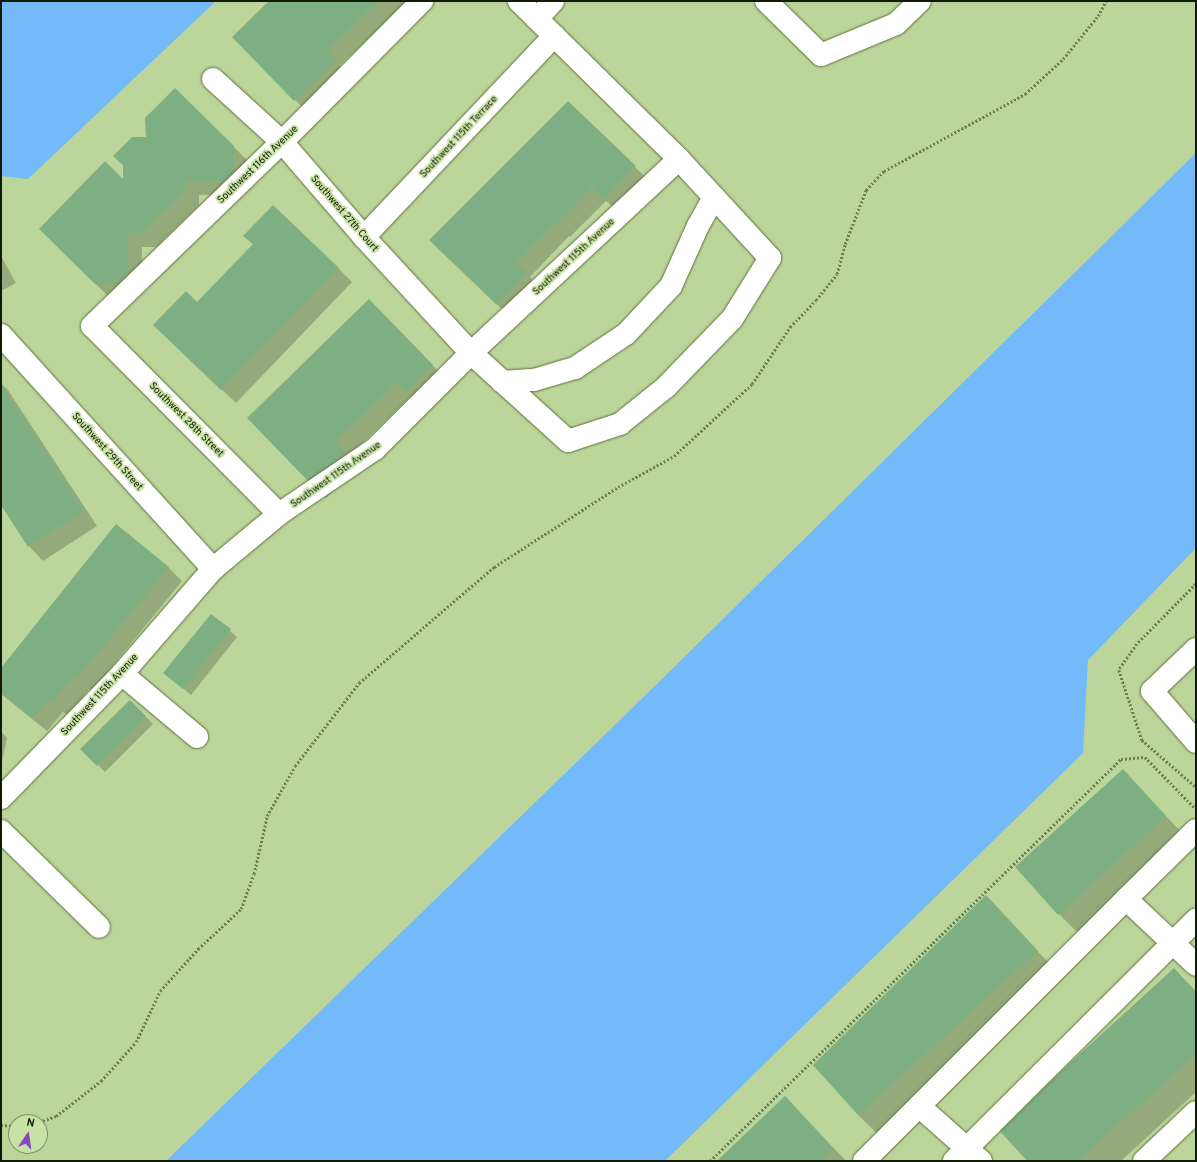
<!DOCTYPE html>
<html>
<head>
<meta charset="utf-8">
<style>
	body { margin:0 }
	#map { position:relative; width:1197px; height:1162px; overflow:hidden; background:#bbd59a; font-family:Overpass,sans-serif }
	div>[style] { position:absolute }
	[style*='--x'] { left:calc(var(--x)*1px); top:calc(var(--y)*1px); width:calc(var(--w)*1px); rotate:calc(var(--a)*1deg) }
	.water>* { inset:0; background:#74bafa }
	.shadow>* { inset:0; background:#0003 }
	.building>* { inset:0; background:#7daf82 }
	.path>* { height:2.5px; margin-top:-1.25px; transform-origin:0; background:repeating-linear-gradient(90deg,#6c7e54 0 2px,transparent 0 4px) }
	.roads { filter:drop-shadow(0 0 1px #5c723b) drop-shadow(0 0 1px #5c723b) }
	.minor>* { height:22px; margin:-11px; padding:0 11px; transform-origin:11px; border-radius:11px; background:#fff }
	span { translate:-50% -50%; white-space:nowrap; text-align:center; line-height:1.15; -webkit-text-stroke:3.5px #c8e2a6; paint-order:stroke }
	.street-label { font-size:10px; color:#111a04 }
	.frame { position:absolute; inset:0; border:2px solid #111a04; pointer-events:none }
	.north { position:absolute; left:8px; top:1114px; width:40px; height:40px; box-sizing:border-box; background:#c8e2a6; border:1px solid #7f9265; border-radius:50%; rotate:13deg; font-size:11px; font-weight:700; line-height:16px; text-align:center; color:#111a04 }
	.north::after { content:''; display:block; margin:auto; width:14px; height:18px; background:#8847bb; clip-path:polygon(50% 0,100% 100%,50% 72%,0 100%) }
</style>
</head>
<body>
<div id="map">
	<div class="water">
		<div style="clip-path:polygon(1px 1px,216px 1px,28px 179px,1px 176px)"></div>
		<div style="clip-path:polygon(1196px 153px,1196px 548px,1088px 660px,1083px 753px,665px 1161px,166px 1161px,658px 683px)"></div>
	</div>
	<div class="shadow">
		<div style="clip-path:polygon(271px 1px,408px 1px,340px 65px,350px 75px,309px 114px,233px 37px)"></div>
		<div style="clip-path:polygon(175px 89px,248px 161px,239px 194px,199px 195px,199px 205px,156px 247px,142px 247px,142px 287px,110px 298px,40px 229px,124px 181px)"></div>
		<div style="clip-path:polygon(635px 167px,649px 181px,619px 212px,606px 201px,570px 237px,569px 236px,530px 277px,541px 288px,511px 318px,445px 254px)"></div>
		<div style="clip-path:polygon(245px 236px,338px 268px,352px 282px,236px 403px,169px 339px,197px 304px,254px 245px)"></div>
		<div style="clip-path:polygon(1px 256px,16px 283px,1px 291px)"></div>
		<div style="clip-path:polygon(383px 315px,447px 380px,421px 405px,411px 396px,348px 457px,358px 467px,326px 498px,312px 484px)"></div>
		<div style="clip-path:polygon(1px 383px,8px 390px,97px 526px,43px 561px,29px 546px,1px 503px)"></div>
		<div style="clip-path:polygon(168px 567px,182px 581px,92px 691px,89px 689px,68px 716px,63px 712px,47px 731px,1px 694px,1px 670px)"></div>
		<div style="clip-path:polygon(211px 615px,237px 637px,191px 695px,165px 673px)"></div>
		<div style="clip-path:polygon(130px 701px,153px 724px,105px 772px,82px 749px)"></div>
		<div style="clip-path:polygon(1px 731px,7px 738px,1px 766px)"></div>
		<div style="clip-path:polygon(1123px 771px,1186px 837px,1079px 934px,1059px 914px)"></div>
		<div style="clip-path:polygon(1006px 917px,1057px 972px,879px 1135px,858px 1115px)"></div>
		<div style="clip-path:polygon(1174px 970px,1196px 991px,1196px 1092px,1121px 1161px,1028px 1161px)"></div>
		<div style="clip-path:polygon(785px 1097px,846px 1161px,719px 1161px)"></div>
	</div>
	<div class="building">
		<div style="clip-path:polygon(269px 1px,379px 1px,327px 50px,337px 60px,294px 101px,232px 37px)"></div>
		<div style="clip-path:polygon(175px 88px,234px 146px,234px 171px,225px 181px,185px 181px,185px 191px,163px 213px,162px 212px,141px 233px,128px 233px,128px 273px,117px 284px,95px 284px,39px 229px,105px 161px,123px 179px,123px 165px,113px 156px,132px 137px,146px 137px,145px 118px)"></div>
		<div style="clip-path:polygon(568px 101px,636px 166px,604px 199px,592px 187px,556px 224px,555px 223px,516px 263px,527px 273px,497px 305px,429px 240px)"></div>
		<div style="clip-path:polygon(273px 205px,339px 268px,221px 390px,153px 325px,186px 291px,197px 302px,253px 244px,243px 236px)"></div>
		<div style="clip-path:polygon(369px 299px,433px 365px,406px 392px,397px 382px,335px 442px,345px 452px,311px 484px,247px 418px)"></div>
		<div style="clip-path:polygon(1px 385px,84px 511px,28px 547px,1px 505px)"></div>
		<div style="clip-path:polygon(116px 524px,169px 567px,77px 678px,74px 676px,53px 703px,48px 699px,33px 718px,1px 693px,1px 668px)"></div>
		<div style="clip-path:polygon(211px 614px,231px 629px,183px 689px,163px 673px)"></div>
		<div style="clip-path:polygon(130px 700px,146px 716px,97px 766px,80px 749px)"></div>
		<div style="clip-path:polygon(1123px 769px,1166px 816px,1058px 915px,1015px 867px)"></div>
		<div style="clip-path:polygon(986px 895px,1038px 951px,858px 1115px,813px 1065px)"></div>
		<div style="clip-path:polygon(1174px 968px,1196px 992px,1196px 1054px,1078px 1161px,1027px 1161px,998px 1129px)"></div>
		<div style="clip-path:polygon(785px 1096px,834px 1149px,821px 1161px,717px 1161px)"></div>
	</div>
	<div class="path">
		<div style="--x:1196;--y:584;--w:84;--a:134.5"></div>
		<div style="--x:1137;--y:644;--w:32;--a:125"></div>
		<div style="--x:1119;--y:670;--w:74;--a:71.8"></div>
		<div style="--x:1142;--y:740;--w:72;--a:41"></div>
		<div style="--x:39;--y:1122;--w:18;--a:-19"></div>
		<div style="--x:56;--y:1116;--w:57;--a:-37.9"></div>
		<div style="--x:101;--y:1081;--w:52;--a:-48.1"></div>
		<div style="--x:136;--y:1042;--w:56;--a:-64.8"></div>
		<div style="--x:160;--y:991;--w:57;--a:-47.9"></div>
		<div style="--x:198;--y:949;--w:59;--a:-42.9"></div>
		<div style="--x:241;--y:909;--w:37;--a:-70"></div>
		<div style="--x:254;--y:874;--w:59;--a:-77.4"></div>
		<div style="--x:267;--y:816;--w:57;--a:-60.8"></div>
		<div style="--x:295;--y:766;--w:105;--a:-52.4"></div>
		<div style="--x:359;--y:683;--w:178;--a:-40.7"></div>
		<div style="--x:494;--y:567;--w:148;--a:-32.8"></div>
		<div style="--x:618;--y:487;--w:64;--a:-29"></div>
		<div style="--x:674;--y:456;--w:106;--a:-42.7"></div>
		<div style="--x:752;--y:384;--w:69;--a:-56.3"></div>
		<div style="--x:790;--y:327;--w:37;--a:-46"></div>
		<div style="--x:816;--y:300;--w:33;--a:-51"></div>
		<div style="--x:837;--y:274;--w:31;--a:-75"></div>
		<div style="--x:845;--y:244;--w:58;--a:-68.7"></div>
		<div style="--x:866;--y:190;--w:26;--a:-47"></div>
		<div style="--x:884;--y:171;--w:161;--a:-28.6"></div>
		<div style="--x:1025;--y:94;--w:52;--a:-42.6"></div>
		<div style="--x:1063;--y:59;--w:55;--a:-50.9"></div>
		<div style="--x:1098;--y:16;--w:17;--a:-62"></div>
		<div style="--x:1;--y:1125;--w:15;--a:4"></div>
		<div style="--x:710;--y:1161;--w:575;--a:-44.37"></div>
		<div style="--x:1121;--y:759;--w:24;--a:-5"></div>
		<div style="--x:1145;--y:757;--w:70;--a:45.6"></div>
	</div>
	<div class="roads">
		<div class="minor">
			<div style="--x:766;--y:1;--w:77;--a:44.5"></div>
			<div style="--x:821;--y:55;--w:81;--a:-22.5"></div>
			<div style="--x:896;--y:24;--w:33;--a:-44"></div>
			<div style="--x:537;--y:19;--w:24;--a:-48"></div>
			<div style="--x:213;--y:79;--w:93;--a:42.4"></div>
			<div style="--x:282;--y:142;--w:125;--a:49.2"></div>
			<div style="--x:364;--y:237;--w:158;--a:47.3"></div>
			<div style="--x:471;--y:353;--w:131;--a:42.2"></div>
			<div style="--x:568;--y:441;--w:55;--a:-18.1"></div>
			<div style="--x:620;--y:424;--w:59;--a:-38.8"></div>
			<div style="--x:666;--y:387;--w:95;--a:-45.9"></div>
			<div style="--x:732;--y:319;--w:72;--a:-58.1"></div>
			<div style="--x:770;--y:258;--w:134;--a:-132.6"></div>
			<div style="--x:679;--y:159;--w:225;--a:-135.4"></div>
			<div style="--x:364;--y:237;--w:277;--a:-46.6"></div>
			<div style="--x:1;--y:335;--w:316;--a:47.8"></div>
			<div style="--x:502;--y:382;--w:32;--a:-4"></div>
			<div style="--x:534;--y:380;--w:43;--a:-16.3"></div>
			<div style="--x:575;--y:368;--w:61;--a:-33.7"></div>
			<div style="--x:626;--y:334;--w:66;--a:-46.8"></div>
			<div style="--x:671;--y:286;--w:66;--a:-65.8"></div>
			<div style="--x:698;--y:226;--w:33;--a:-61"></div>
			<div style="--x:279;--y:514;--w:265;--a:-134.8"></div>
			<div style="--x:92;--y:326;--w:264;--a:-44.1"></div>
			<div style="--x:282;--y:142;--w:199;--a:-45.2"></div>
			<div style="--x:1196;--y:649;--w:61;--a:136.3"></div>
			<div style="--x:1152;--y:691;--w:67;--a:49.2"></div>
			<div style="--x:122;--y:674;--w:98;--a:40"></div>
			<div style="--x:1;--y:798;--w:173;--a:-45.7"></div>
			<div style="--x:122;--y:674;--w:139;--a:-49.1"></div>
			<div style="--x:213;--y:569;--w:86;--a:-39.8"></div>
			<div style="--x:279;--y:514;--w:116;--a:-34.1"></div>
			<div style="--x:375;--y:449;--w:136;--a:-45"></div>
			<div style="--x:471;--y:353;--w:284;--a:-43"></div>
			<div style="--x:1;--y:831;--w:137;--a:44.4"></div>
			<div style="--x:1126;--y:899;--w:98;--a:-44.6"></div>
			<div style="--x:919;--y:1106;--w:83;--a:41.6"></div>
			<div style="--x:864;--y:1161;--w:371;--a:-45"></div>
			<div style="--x:1126;--y:899;--w:96;--a:43.3"></div>
			<div style="--x:954;--y:1161;--w:342;--a:-44.9"></div>
			<div style="--x:1144;--y:1161;--w:71;--a:-43.3"></div>
		</div>
	</div>
	<div class="street-label">
		<span style="left:459px;top:137px;rotate:-47deg">Southwest 115th Terrace</span>
		<span style="left:258px;top:165px;rotate:-44deg">Southwest 116th Avenue</span>
		<span style="left:344px;top:214px;rotate:49deg">Southwest 27th Court</span>
		<span style="left:574px;top:257px;rotate:-43deg">Southwest 115th Avenue</span>
		<span style="left:186px;top:420px;rotate:45deg">Southwest 28th Street</span>
		<span style="left:107px;top:452px;rotate:48deg">Southwest 29th Street</span>
		<span style="left:336px;top:475px;rotate:-35deg">Southwest 115th Avenue</span>
		<span style="left:100px;top:695px;rotate:-47deg">Southwest 115th Avenue</span>
	</div>
	<div class="frame"></div>
	<div class="north">N</div>
</div>
</body>
</html>
